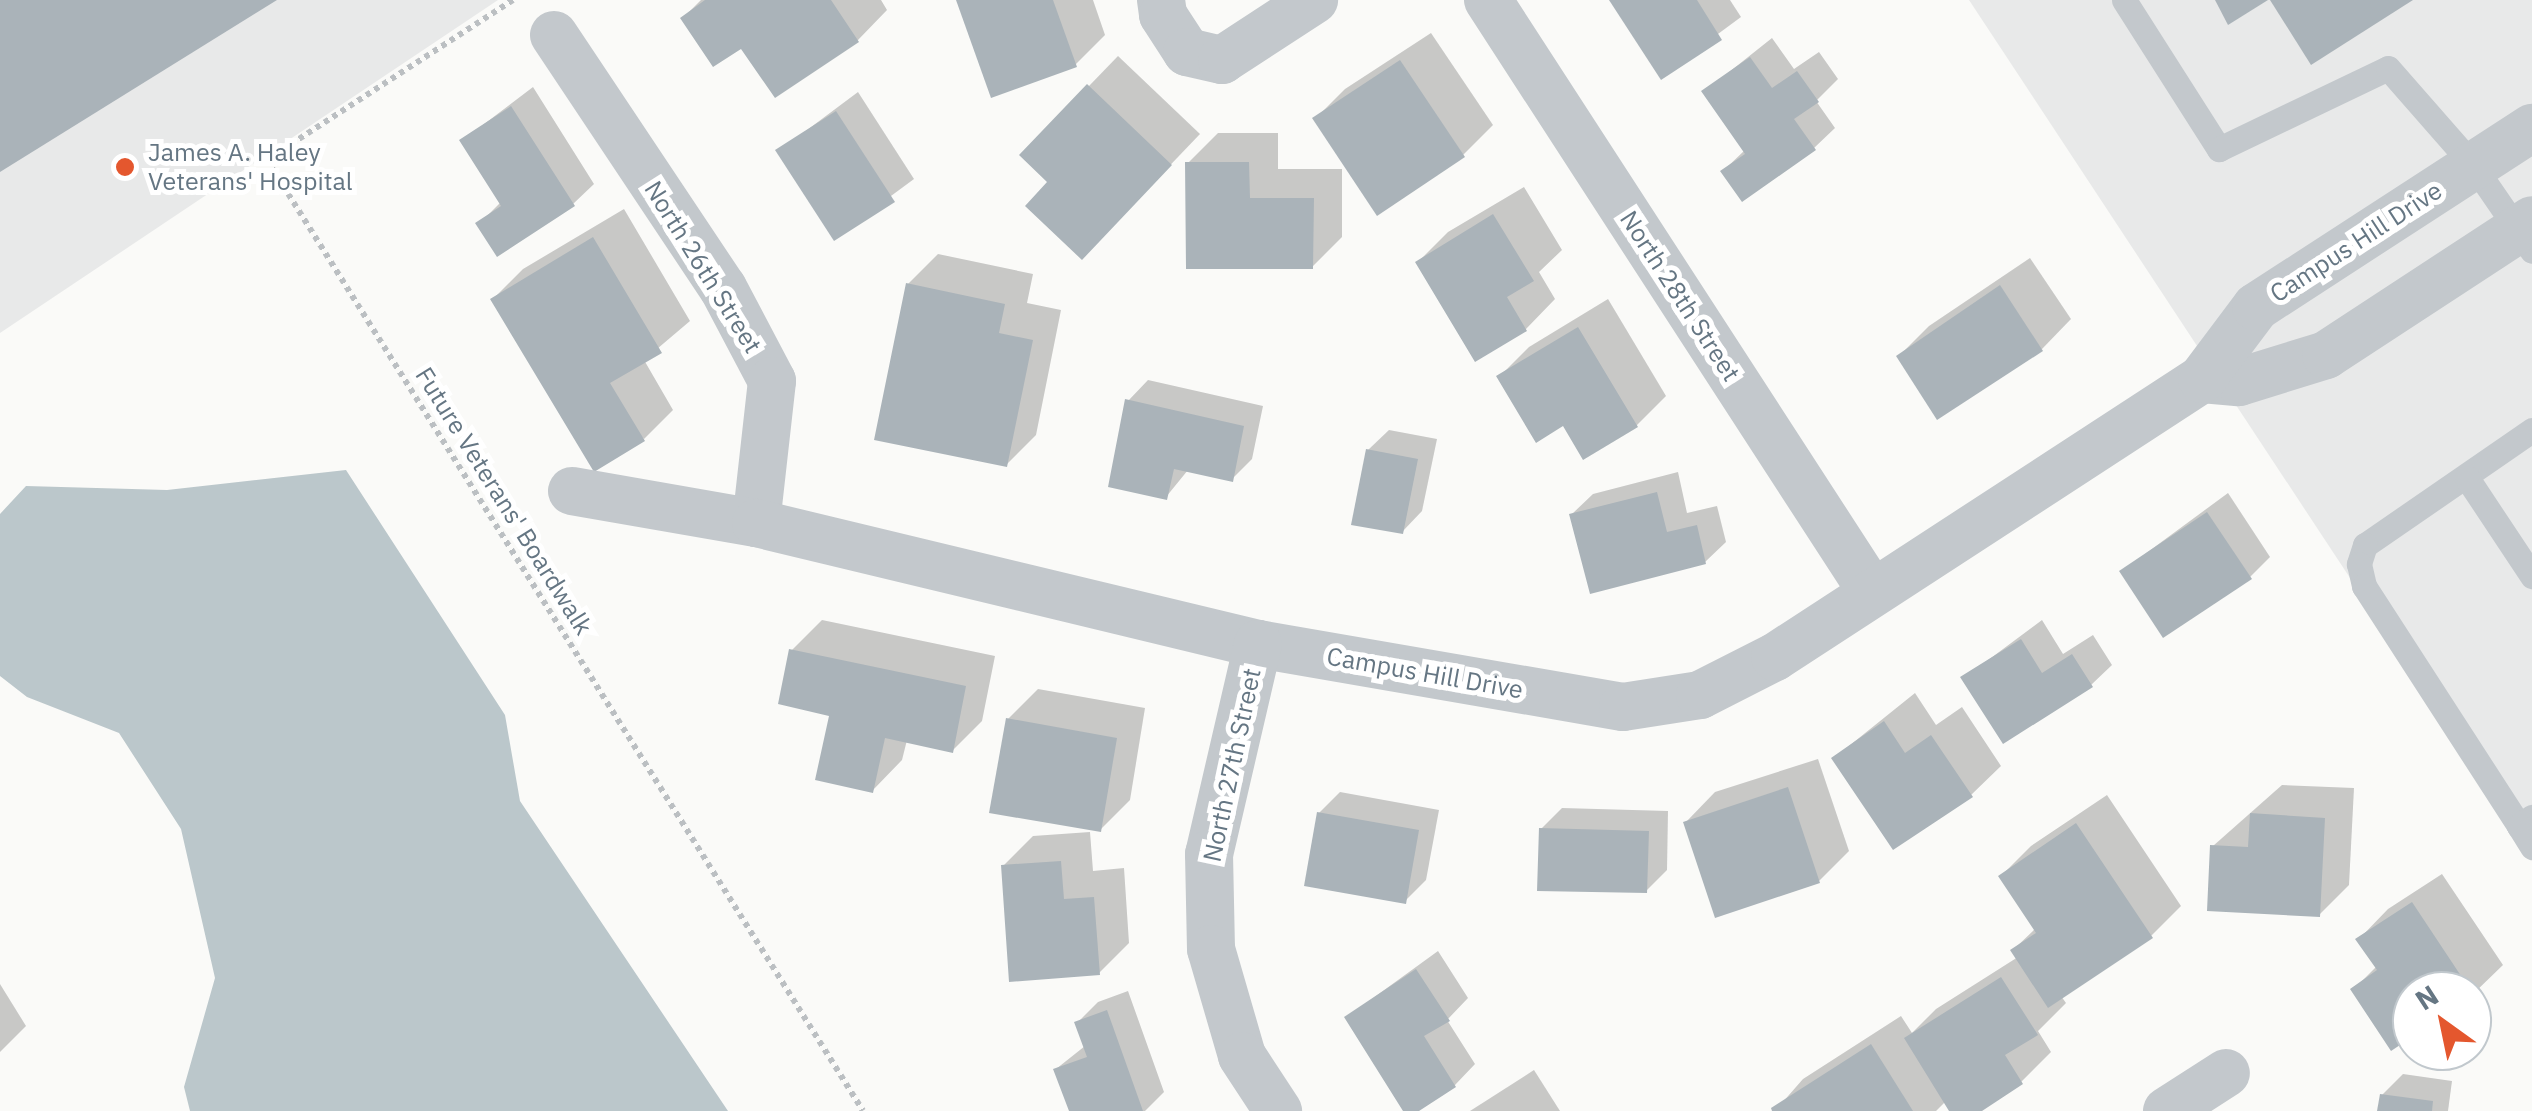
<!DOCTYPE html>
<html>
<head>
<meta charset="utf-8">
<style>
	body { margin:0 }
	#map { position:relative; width:2532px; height:1111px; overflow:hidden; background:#fafaf8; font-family:"IBM Plex Sans",sans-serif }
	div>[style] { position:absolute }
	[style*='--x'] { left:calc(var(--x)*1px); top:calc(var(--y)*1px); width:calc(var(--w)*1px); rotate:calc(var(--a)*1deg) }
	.built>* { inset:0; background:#e8e9e9 }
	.water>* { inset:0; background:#bbc7cb }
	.shadow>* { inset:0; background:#0003 }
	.building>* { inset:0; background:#aab3b9 }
	.path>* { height:6px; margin-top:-3px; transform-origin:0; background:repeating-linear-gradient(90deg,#bbbfc2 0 5px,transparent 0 10px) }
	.lane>* { height:25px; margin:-12.5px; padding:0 12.5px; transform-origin:12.5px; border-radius:12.5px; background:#c3c8cc }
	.street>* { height:48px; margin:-24px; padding:0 24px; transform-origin:24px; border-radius:24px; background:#c3c8cc }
	.dots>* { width:28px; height:28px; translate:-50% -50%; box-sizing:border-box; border:5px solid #fff; border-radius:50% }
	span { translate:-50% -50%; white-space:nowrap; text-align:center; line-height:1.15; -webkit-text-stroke:10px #fff; paint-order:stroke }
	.poi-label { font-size:25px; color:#657683 }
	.left { translate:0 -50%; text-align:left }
	.street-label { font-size:25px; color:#657683 }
	.north { position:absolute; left:2392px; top:971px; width:100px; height:100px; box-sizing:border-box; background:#fff; border:2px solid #c1c8cd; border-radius:50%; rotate:327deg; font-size:28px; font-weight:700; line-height:40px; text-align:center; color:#657683 }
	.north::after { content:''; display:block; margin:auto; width:35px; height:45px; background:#e4572e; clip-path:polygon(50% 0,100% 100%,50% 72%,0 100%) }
</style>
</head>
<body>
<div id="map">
	<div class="built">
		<div style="clip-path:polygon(0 0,498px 0,0 333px)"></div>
		<div style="clip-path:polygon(1969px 0,2532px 0,2532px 854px)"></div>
	</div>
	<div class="water">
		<div style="clip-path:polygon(346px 470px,505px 715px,520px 801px,728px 1111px,190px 1111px,184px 1087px,215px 978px,181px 829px,119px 733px,27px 697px,0 676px,0 514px,26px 486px,167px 490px)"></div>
	</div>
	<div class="shadow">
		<div style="clip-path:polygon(701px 0,881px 0,887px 10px,858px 40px,776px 95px,742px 45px,683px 18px)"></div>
		<div style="clip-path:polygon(959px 0,1093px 0,1105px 35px,1075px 65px)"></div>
		<div style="clip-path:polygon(1612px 0,1730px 0,1741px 17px,1661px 76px)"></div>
		<div style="clip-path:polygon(1431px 33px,1493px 125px,1463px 155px,1316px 118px,1345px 89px)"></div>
		<div style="clip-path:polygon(1772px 38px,1794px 69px,1819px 52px,1838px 79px,1816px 101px,1835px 128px,1814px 148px,1723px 171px,1745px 150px,1704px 92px)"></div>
		<div style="clip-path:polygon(1118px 56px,1200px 134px,1111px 227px,1051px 182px,1089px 86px)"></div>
		<div style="clip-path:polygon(533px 87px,594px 184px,573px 204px,479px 224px,501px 202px,463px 140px)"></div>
		<div style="clip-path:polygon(858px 92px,914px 179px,834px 238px,779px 151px)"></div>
		<div style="clip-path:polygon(1218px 133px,1278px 133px,1278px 169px,1342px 169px,1342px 237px,1312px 267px,1188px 163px)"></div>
		<div style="clip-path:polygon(1524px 187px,1562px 250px,1539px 272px,1555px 299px,1526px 329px,1476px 359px,1418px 262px,1448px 232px)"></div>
		<div style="clip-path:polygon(624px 209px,690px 321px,644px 360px,673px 410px,644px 439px,493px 299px,523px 269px)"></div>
		<div style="clip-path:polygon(938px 254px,1033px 274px,1027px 303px,1061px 310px,1036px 435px,1006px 465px,908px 284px)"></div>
		<div style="clip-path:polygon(2030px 258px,2071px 319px,2042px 349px,1899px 356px,1929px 326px)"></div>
		<div style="clip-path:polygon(1608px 299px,1666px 396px,1637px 425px,1564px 423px,1499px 377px,1529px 347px)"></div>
		<div style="clip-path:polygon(1148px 380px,1263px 406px,1252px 459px,1232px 479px,1188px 470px,1166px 497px,1128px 401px)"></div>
		<div style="clip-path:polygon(1389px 430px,1437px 439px,1422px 511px,1402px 532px,1368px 450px)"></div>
		<div style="clip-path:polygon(1678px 472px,1687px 513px,1717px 506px,1726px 542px,1705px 562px,1572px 514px,1593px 494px)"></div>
		<div style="clip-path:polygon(2228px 493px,2270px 557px,2250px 577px,2122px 571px)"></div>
		<div style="clip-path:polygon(822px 620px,995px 656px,982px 721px,952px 751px,907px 740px,902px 760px,873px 790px,792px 650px)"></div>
		<div style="clip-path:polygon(2042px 620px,2063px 654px,2093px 635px,2112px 665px,2091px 685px,1964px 678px)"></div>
		<div style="clip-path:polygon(1038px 689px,1145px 708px,1130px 800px,1100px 830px,1008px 719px)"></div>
		<div style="clip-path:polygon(1915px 693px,1936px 725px,1962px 707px,2001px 766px,1971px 795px,1834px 758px)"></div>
		<div style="clip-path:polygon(1818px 759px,1849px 851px,1819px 881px,1686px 822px,1715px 792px)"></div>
		<div style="clip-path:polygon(2282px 785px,2354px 788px,2349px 885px,2319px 915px,2213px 846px)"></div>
		<div style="clip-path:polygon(1340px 792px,1439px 810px,1426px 880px,1405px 901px,1319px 813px)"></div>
		<div style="clip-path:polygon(2107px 795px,2181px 906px,2151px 936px,2061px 996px,2066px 1003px,2038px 1031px,2051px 1052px,2021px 1082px,1977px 1111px,1952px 1111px,1946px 1101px,1936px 1111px,1775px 1111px,1803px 1079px,1901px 1016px,1912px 1033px,1936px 1009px,2018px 957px,2013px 950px,2036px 928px,2001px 876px,2031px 846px)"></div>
		<div style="clip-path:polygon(1562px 808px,1668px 811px,1667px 870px,1646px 891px,1541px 829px)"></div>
		<div style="clip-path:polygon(1090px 832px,1093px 871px,1124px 868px,1129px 943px,1099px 973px,1003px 866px,1033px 836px)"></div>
		<div style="clip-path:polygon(2442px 874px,2503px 965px,2472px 995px,2412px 991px,2412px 1034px,2353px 990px,2377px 966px,2359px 939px,2388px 909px)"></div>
		<div style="clip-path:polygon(1438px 951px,1468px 998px,1447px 1020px,1475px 1064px,1455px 1085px,1406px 1111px,1347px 1017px)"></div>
		<div style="clip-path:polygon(0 984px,26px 1026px,0 1052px)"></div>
		<div style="clip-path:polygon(1128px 991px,1164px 1092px,1145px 1111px,1071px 1111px,1056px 1069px,1085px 1046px,1077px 1023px,1098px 1002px)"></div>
		<div style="clip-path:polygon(1534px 1070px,1560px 1111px,1470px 1111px)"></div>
		<div style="clip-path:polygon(2403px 1074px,2452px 1081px,2448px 1111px,2380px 1111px,2382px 1095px)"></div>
	</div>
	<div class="building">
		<div style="clip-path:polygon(0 0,277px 0,0 172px)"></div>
		<div style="clip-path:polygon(705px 0,831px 0,859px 42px,775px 98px,741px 49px,713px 67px,680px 18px)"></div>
		<div style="clip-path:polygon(956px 0,1053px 0,1077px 67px,991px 98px)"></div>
		<div style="clip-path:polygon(1609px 0,1697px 0,1722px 40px,1661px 80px)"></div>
		<div style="clip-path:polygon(2215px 0,2268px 0,2228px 25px)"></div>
		<div style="clip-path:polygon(2270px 0,2413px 0,2311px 65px)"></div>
		<div style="clip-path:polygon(1750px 57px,1772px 88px,1797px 71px,1819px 102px,1794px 119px,1816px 150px,1742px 202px,1720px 171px,1745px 154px,1701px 91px)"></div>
		<div style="clip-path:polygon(1400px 60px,1465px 157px,1377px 216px,1312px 118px)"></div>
		<div style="clip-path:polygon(1087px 84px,1172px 165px,1082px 260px,1025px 206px,1047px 182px,1019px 155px)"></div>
		<div style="clip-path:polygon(511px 106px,575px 206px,497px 257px,475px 223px,501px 206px,459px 140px)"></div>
		<div style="clip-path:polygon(836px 111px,895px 202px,834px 241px,775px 150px)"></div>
		<div style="clip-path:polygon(1185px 162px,1249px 162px,1250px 198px,1314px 198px,1313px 269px,1186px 269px)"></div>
		<div style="clip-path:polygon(1493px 214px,1534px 281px,1507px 297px,1527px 331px,1475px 362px,1415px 262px)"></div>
		<div style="clip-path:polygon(593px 237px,662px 353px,610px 383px,645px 441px,594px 472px,490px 299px)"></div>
		<div style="clip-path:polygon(906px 283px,1005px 304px,999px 333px,1033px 340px,1007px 467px,874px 440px)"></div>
		<div style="clip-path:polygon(2000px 285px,2043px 351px,1937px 420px,1896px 356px)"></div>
		<div style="clip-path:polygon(1578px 327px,1638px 427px,1583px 460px,1563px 426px,1536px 443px,1496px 376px)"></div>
		<div style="clip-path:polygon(1125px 399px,1244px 426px,1233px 482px,1174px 469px,1167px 500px,1108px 487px)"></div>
		<div style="clip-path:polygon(1366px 449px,1418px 459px,1403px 534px,1351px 525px)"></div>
		<div style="clip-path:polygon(1657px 492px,1667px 532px,1697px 525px,1706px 564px,1590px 594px,1569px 514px)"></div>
		<div style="clip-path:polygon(2207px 512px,2252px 579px,2163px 638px,2119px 571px)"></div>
		<div style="clip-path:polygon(2021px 639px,2042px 673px,2072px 654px,2093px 687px,2003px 744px,1960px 677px)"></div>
		<div style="clip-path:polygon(789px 649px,966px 686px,953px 753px,885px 738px,873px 793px,815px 780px,829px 716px,778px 704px)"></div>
		<div style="clip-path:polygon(1006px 718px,1117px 738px,1101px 832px,989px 813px)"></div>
		<div style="clip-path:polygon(1884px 721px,1905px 753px,1931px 735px,1973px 797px,1893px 850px,1831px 758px)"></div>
		<div style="clip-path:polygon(1788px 787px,1820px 883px,1715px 918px,1683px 822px)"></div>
		<div style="clip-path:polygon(1317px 812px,1419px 830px,1406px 904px,1304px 886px)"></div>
		<div style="clip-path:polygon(2250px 813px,2325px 818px,2320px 917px,2207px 911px,2210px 845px,2248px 847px)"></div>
		<div style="clip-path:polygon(2076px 823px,2153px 938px,2048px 1008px,2010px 950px,2036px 933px,1998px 876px)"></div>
		<div style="clip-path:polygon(1539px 828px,1649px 831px,1647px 893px,1537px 891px)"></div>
		<div style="clip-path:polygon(1061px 861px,1064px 899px,1094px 897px,1100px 975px,1009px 982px,1001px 865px)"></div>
		<div style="clip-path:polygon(2412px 902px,2471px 991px,2412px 991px,2412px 1037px,2391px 1051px,2350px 989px,2377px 970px,2355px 939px)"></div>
		<div style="clip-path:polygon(1416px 969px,1450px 1021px,1424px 1036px,1456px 1087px,1419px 1111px,1403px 1111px,1344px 1017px)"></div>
		<div style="clip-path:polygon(2001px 977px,2038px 1035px,2005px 1055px,2023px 1084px,1982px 1111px,1949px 1111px,1904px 1038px)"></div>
		<div style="clip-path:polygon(1107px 1010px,1143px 1111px,1069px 1111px,1053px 1069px,1087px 1057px,1074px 1022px)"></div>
		<div style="clip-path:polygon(1871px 1044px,1913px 1111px,1772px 1111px,1771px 1108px)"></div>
		<div style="clip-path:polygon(2380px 1094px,2433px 1101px,2432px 1111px,2377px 1111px)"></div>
	</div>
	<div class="path">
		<div style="--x:513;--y:0;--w:293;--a:147"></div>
		<div style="--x:267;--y:160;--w:1122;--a:57.92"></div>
	</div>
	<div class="lane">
		<div style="--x:2124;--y:0;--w:177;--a:57.5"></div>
		<div style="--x:2219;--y:149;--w:187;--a:-25.6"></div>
		<div style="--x:2388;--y:68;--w:129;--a:48.8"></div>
		<div style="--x:2473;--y:165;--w:104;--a:55.5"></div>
		<div style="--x:2532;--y:430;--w:203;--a:145.4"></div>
		<div style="--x:2365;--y:545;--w:20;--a:108"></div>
		<div style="--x:2359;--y:564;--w:23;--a:77"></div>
		<div style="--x:2364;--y:586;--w:286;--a:57.1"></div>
		<div style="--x:2519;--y:826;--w:16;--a:-35"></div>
		<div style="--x:2467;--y:478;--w:118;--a:56.4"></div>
		<div style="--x:2519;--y:826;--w:25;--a:58"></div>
	</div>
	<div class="street">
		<div style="--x:1161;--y:0;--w:15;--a:82"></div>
		<div style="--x:1163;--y:15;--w:44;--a:57"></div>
		<div style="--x:1187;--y:52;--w:36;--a:13"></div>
		<div style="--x:1222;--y:60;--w:110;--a:-33.1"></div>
		<div style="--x:1488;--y:0;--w:706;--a:57.03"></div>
		<div style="--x:554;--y:35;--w:304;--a:56.3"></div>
		<div style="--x:723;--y:288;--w:105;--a:62.2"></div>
		<div style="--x:772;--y:381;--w:143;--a:96.4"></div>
		<div style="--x:2202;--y:379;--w:37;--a:5"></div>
		<div style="--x:2239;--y:382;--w:91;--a:-17.2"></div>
		<div style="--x:2326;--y:355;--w:246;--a:-33.2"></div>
		<div style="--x:572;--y:491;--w:187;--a:9.9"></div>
		<div style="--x:756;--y:523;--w:516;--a:13.55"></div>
		<div style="--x:1258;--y:644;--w:370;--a:9.8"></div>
		<div style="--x:1623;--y:707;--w:78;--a:-8.9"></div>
		<div style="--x:1700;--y:695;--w:84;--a:-26.9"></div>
		<div style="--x:1775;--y:657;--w:510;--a:-33.07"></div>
		<div style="--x:2202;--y:379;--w:90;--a:-53.1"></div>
		<div style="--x:2256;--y:307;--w:329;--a:-33"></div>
		<div style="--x:1258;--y:644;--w:216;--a:103.1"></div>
		<div style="--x:1209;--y:854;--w:95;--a:88.8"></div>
		<div style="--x:1211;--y:949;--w:111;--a:73.8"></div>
		<div style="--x:1242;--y:1056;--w:66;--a:56.8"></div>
		<div style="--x:2167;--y:1111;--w:70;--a:-32.8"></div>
	</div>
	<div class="dots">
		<div style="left:125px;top:167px;background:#e4572e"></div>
	</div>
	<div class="poi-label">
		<span class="left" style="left:148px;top:167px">James A. Haley<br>Veterans' Hospital</span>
	</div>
	<div class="street-label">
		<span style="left:2356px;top:242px;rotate:-33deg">Campus Hill Drive</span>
		<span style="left:703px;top:267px;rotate:58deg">North 26th Street</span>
		<span style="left:1680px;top:296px;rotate:57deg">North 28th Street</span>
		<span style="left:504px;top:501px;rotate:58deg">Future Veterans' Boardwalk</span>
		<span style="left:1425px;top:673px;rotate:10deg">Campus Hill Drive</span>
		<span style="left:1232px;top:765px;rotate:-78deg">North 27th Street</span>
	</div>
	<div class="north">N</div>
</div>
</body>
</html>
